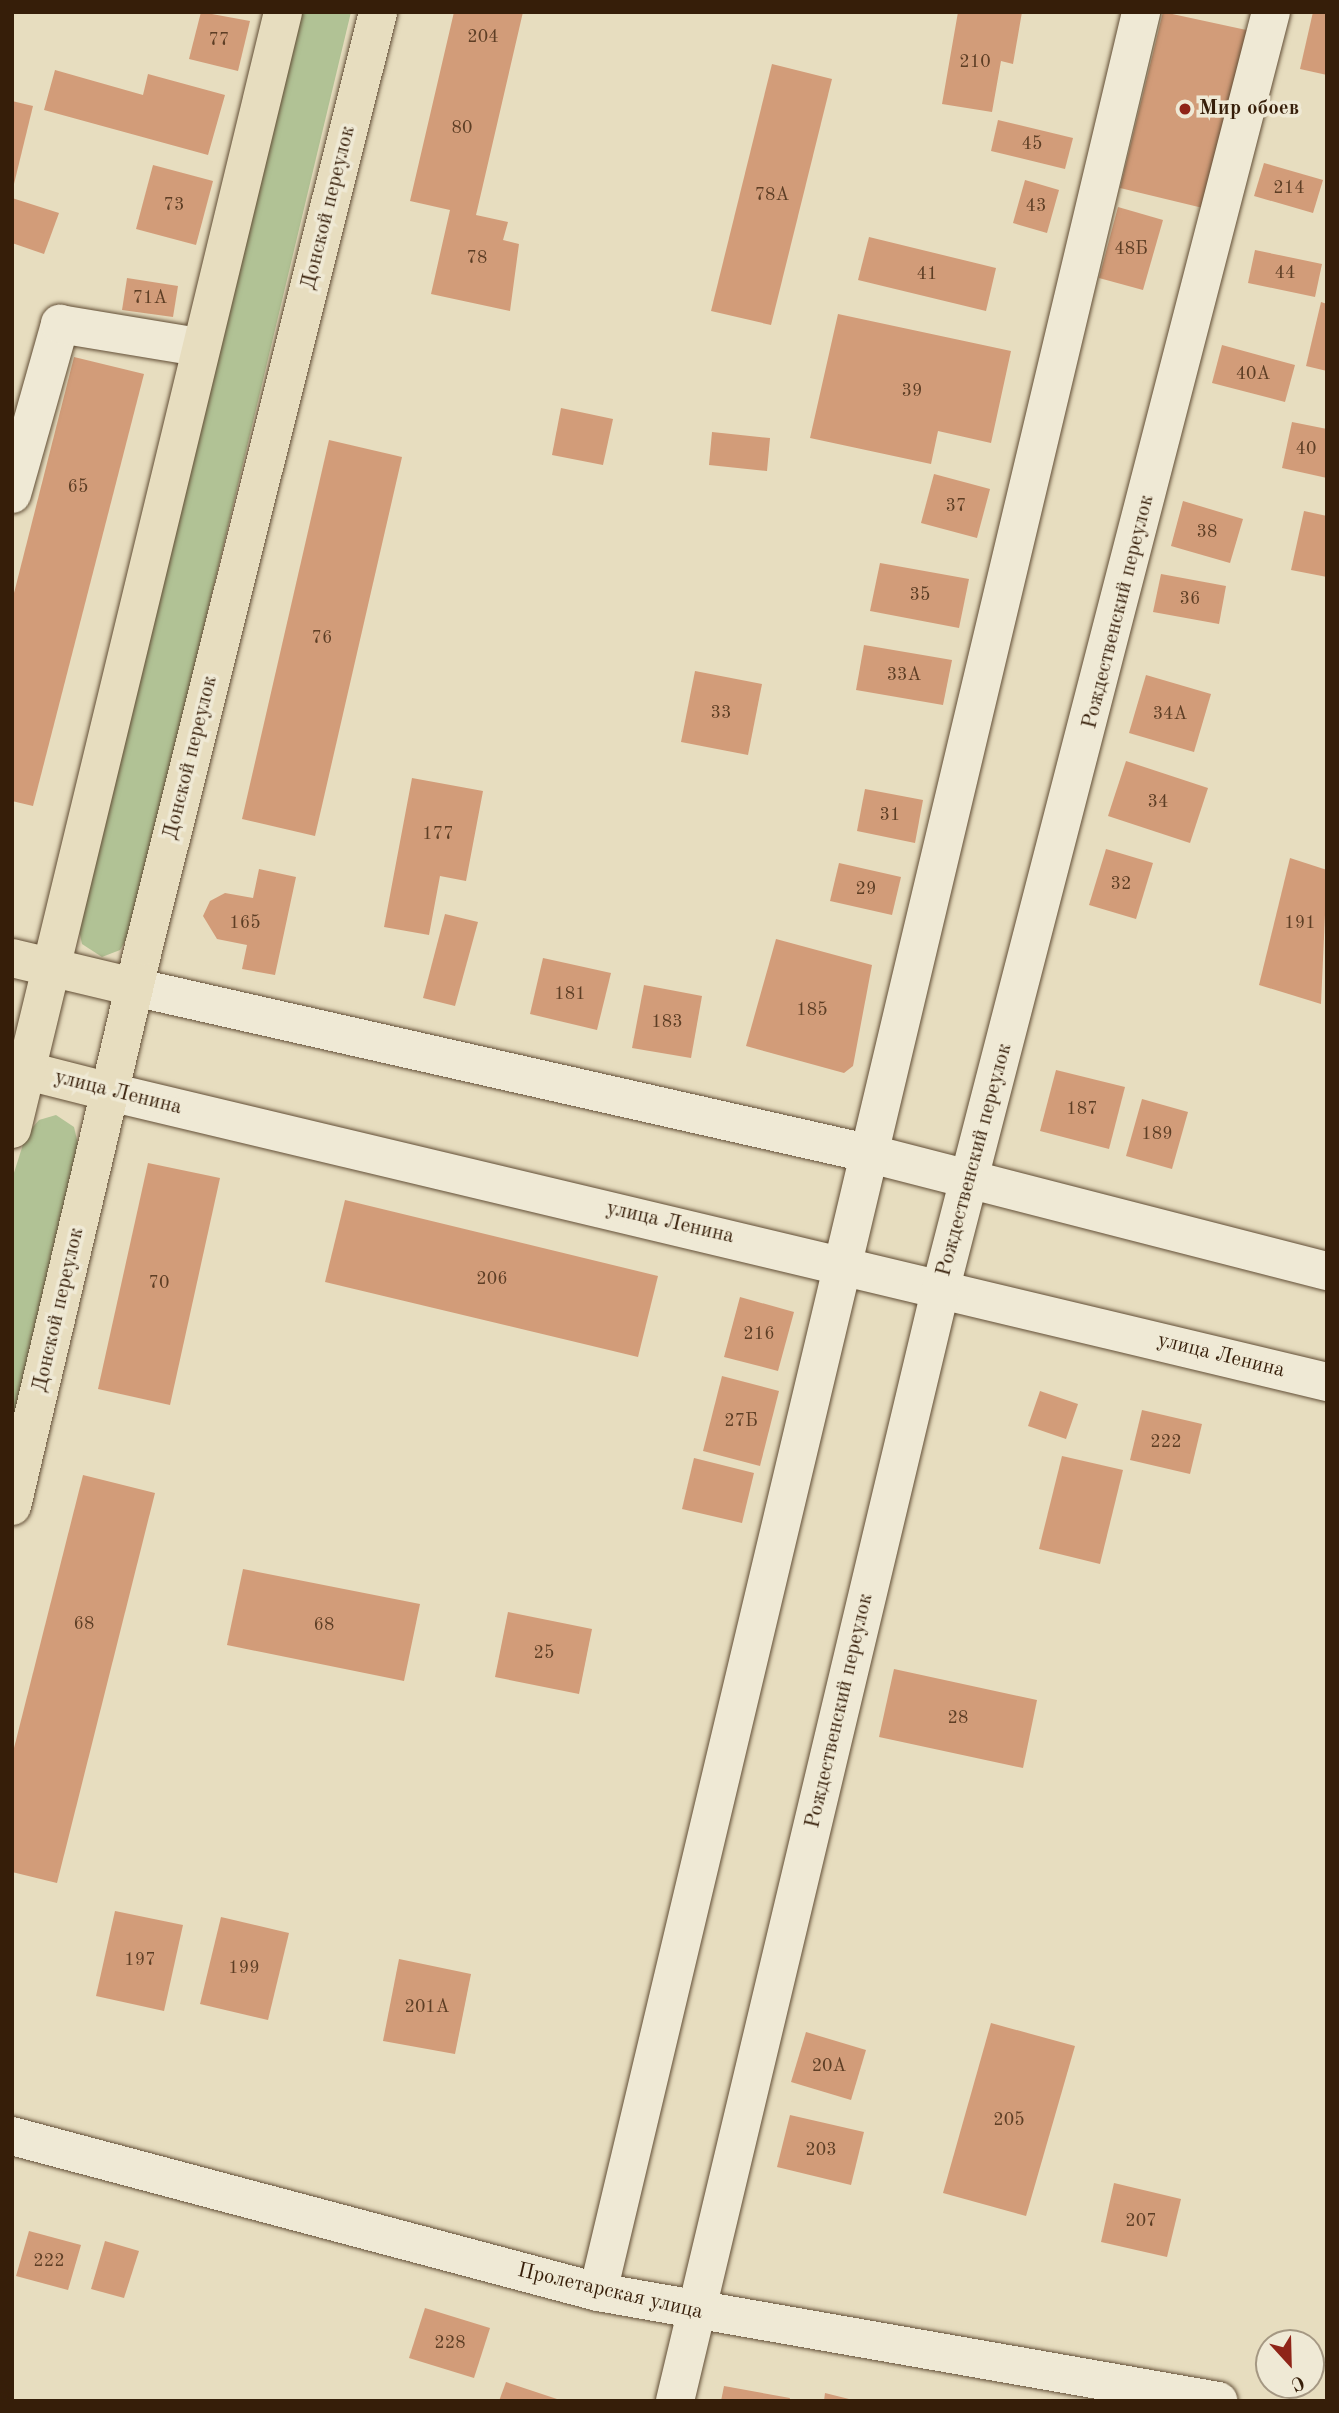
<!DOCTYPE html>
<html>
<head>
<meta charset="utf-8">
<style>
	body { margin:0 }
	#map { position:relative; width:1339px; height:2413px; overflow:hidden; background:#e7ddbf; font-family:"Old Standard TT",serif }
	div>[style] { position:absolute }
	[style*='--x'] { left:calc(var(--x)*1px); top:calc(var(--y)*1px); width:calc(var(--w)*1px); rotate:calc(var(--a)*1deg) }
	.green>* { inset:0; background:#b1c295 }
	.building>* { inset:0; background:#d29c79 }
	.roads { filter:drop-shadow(0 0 2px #624e36) drop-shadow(0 0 2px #624e36) }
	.minor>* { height:38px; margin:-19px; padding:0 19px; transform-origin:19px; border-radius:19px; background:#efe9d5 }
	.major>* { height:38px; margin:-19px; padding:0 19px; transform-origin:19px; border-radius:19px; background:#e7ddbf }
	.dots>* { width:19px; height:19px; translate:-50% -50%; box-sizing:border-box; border:4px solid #efe9d5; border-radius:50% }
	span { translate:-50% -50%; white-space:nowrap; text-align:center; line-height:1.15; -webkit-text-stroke:7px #efe9d5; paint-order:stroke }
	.number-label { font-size:18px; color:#5d3e25 }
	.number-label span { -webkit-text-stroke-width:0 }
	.poi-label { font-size:21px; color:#361e09; font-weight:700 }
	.left { translate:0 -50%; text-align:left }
	.street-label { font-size:21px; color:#361e09 }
	.frame { position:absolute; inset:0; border:14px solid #361e09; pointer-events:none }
	.north { position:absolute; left:1255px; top:2329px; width:70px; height:70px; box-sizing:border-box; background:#efe9d5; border:2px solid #a59883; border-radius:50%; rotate:158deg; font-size:19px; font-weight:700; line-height:28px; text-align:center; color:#361e09 }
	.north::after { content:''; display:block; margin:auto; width:24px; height:32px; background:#8f2418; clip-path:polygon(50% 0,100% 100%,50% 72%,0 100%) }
</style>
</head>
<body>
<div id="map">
	<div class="green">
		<div style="clip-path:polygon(300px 12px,351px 12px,131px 932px,120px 950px,102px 957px,82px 944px,76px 916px)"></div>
		<div style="clip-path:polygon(56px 1115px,74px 1127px,78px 1144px,12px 1427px,12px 1179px,26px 1135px,39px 1120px)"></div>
	</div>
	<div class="building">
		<div style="clip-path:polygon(201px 12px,250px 21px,238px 71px,189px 59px)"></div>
		<div style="clip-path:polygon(454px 12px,523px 12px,476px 215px,508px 222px,503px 240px,519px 244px,510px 311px,431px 294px,450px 210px,410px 201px)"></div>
		<div style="clip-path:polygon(958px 12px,1022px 12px,1013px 64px,1001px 61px,992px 112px,942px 104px)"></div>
		<div style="clip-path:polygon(1163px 12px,1251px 31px,1207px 209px,1120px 188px)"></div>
		<div style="clip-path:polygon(1313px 12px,1327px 12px,1327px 75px,1300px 69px)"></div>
		<div style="clip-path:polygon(772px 64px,832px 79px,771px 325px,711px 311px)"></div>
		<div style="clip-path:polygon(55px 70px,143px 95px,148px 74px,225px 95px,208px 155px,44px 110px)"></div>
		<div style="clip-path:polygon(12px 101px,33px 106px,13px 188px,12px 188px)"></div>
		<div style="clip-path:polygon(998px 120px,1073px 138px,1065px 169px,991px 151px)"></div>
		<div style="clip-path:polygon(1264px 163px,1323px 180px,1313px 213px,1254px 196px)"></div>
		<div style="clip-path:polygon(153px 165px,213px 181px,196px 245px,136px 229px)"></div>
		<div style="clip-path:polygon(1025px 180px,1059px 190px,1047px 233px,1013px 223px)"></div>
		<div style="clip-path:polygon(12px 198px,59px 213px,44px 254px,12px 243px)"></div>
		<div style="clip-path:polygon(1118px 207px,1163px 220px,1143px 290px,1099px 278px)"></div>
		<div style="clip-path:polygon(869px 237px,996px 268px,986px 311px,858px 280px)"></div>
		<div style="clip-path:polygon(1255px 250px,1322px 264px,1315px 297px,1248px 283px)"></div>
		<div style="clip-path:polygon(127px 278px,178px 286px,173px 317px,122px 310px)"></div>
		<div style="clip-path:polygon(1321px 302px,1327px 304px,1327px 371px,1306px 366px)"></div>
		<div style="clip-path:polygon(838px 314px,1011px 351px,991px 443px,938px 431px,931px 464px,810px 438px)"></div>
		<div style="clip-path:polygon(1222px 345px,1295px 365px,1285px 402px,1212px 383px)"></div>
		<div style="clip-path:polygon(74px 357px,144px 374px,33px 806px,12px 801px,12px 601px)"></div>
		<div style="clip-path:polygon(561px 408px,613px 419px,603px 465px,552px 455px)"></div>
		<div style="clip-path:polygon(1292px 422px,1327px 429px,1327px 478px,1282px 468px)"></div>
		<div style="clip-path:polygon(712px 432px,770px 438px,767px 471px,709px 465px)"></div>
		<div style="clip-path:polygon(329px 440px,402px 457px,315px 836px,242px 819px)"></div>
		<div style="clip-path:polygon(934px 474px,990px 489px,977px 538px,921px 523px)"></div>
		<div style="clip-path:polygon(1183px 501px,1243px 519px,1230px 563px,1171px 546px)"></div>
		<div style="clip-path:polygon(1304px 511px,1327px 516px,1327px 577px,1291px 570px)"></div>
		<div style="clip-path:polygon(880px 563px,969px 579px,959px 628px,870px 611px)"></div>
		<div style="clip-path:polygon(1161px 574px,1226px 586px,1219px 624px,1153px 612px)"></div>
		<div style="clip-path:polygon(864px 645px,952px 660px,943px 705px,856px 690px)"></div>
		<div style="clip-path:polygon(695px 671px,762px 684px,748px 755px,681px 742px)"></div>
		<div style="clip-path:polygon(1146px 675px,1211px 694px,1194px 752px,1129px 733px)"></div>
		<div style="clip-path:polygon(1126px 761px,1208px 788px,1190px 843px,1108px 816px)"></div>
		<div style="clip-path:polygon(412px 778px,483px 791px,466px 881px,440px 876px,429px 935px,384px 927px)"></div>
		<div style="clip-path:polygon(865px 789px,923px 800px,915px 843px,857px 831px)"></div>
		<div style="clip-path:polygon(1106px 849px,1153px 863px,1136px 919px,1089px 905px)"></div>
		<div style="clip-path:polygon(1290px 858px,1327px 870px,1321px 1004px,1259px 985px)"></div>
		<div style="clip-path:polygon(839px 863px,901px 877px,892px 915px,830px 901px)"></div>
		<div style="clip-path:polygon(259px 869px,296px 877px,275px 975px,242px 969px,247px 945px,217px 939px,203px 916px,210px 901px,225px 893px,253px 898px)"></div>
		<div style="clip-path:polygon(445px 914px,478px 922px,455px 1006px,423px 998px)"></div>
		<div style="clip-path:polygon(776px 939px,872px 965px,853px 1066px,844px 1073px,746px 1046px)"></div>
		<div style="clip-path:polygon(543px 958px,611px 973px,597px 1030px,530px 1014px)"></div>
		<div style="clip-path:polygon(644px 985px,702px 996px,691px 1058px,632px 1048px)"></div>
		<div style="clip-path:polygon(1056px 1070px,1125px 1087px,1109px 1149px,1040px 1131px)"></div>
		<div style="clip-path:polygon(1142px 1099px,1188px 1112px,1172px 1169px,1126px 1156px)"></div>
		<div style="clip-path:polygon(148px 1163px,220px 1178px,170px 1405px,98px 1389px)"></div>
		<div style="clip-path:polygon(345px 1200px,658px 1276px,638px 1357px,325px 1282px)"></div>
		<div style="clip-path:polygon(740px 1297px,794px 1312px,778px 1371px,724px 1357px)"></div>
		<div style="clip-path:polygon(722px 1376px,779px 1391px,760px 1466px,703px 1451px)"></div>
		<div style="clip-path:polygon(1040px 1391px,1078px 1404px,1066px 1439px,1028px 1426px)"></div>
		<div style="clip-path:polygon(1142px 1410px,1202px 1424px,1190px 1474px,1130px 1460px)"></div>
		<div style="clip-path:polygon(1062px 1456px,1123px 1470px,1100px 1564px,1039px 1549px)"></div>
		<div style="clip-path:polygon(694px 1458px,754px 1473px,742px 1523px,682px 1509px)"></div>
		<div style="clip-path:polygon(83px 1475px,155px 1493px,57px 1883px,12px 1872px,12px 1756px)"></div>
		<div style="clip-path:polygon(243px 1569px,420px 1604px,404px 1681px,227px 1645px)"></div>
		<div style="clip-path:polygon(508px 1612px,592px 1629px,579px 1694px,495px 1677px)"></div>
		<div style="clip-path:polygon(894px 1669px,1037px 1700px,1023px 1768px,879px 1737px)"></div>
		<div style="clip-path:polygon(115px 1911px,183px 1925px,164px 2011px,96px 1996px)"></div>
		<div style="clip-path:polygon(221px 1917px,289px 1933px,268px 2020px,200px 2004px)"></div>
		<div style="clip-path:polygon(399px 1959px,471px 1974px,455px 2054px,383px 2041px)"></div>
		<div style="clip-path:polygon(991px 2023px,1075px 2046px,1026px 2216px,943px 2193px)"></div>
		<div style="clip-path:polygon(806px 2032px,866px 2050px,851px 2100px,791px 2082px)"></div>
		<div style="clip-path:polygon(790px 2115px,864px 2132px,851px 2185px,777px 2167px)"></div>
		<div style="clip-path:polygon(1114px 2183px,1181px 2199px,1167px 2257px,1101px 2242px)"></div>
		<div style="clip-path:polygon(29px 2231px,81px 2245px,68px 2290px,16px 2276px)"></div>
		<div style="clip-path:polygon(105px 2241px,139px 2251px,124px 2298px,91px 2289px)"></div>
		<div style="clip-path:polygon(425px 2308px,490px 2328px,474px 2378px,409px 2358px)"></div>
		<div style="clip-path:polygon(506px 2382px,560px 2400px,560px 2401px,499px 2401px)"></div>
		<div style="clip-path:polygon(724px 2386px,790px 2398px,789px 2401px,721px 2401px)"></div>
		<div style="clip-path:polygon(825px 2393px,853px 2400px,853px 2401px,824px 2401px)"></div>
	</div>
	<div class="roads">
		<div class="minor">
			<div style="--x:12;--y:494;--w:177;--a:-74.2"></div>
			<div style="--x:60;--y:324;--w:141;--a:9.4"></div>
			<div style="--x:134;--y:987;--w:752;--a:12.76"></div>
			<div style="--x:867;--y:1153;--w:475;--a:14.4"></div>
			<div style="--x:110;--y:1092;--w:1251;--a:13.4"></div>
			<div style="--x:12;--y:2136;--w:606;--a:14.91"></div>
			<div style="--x:598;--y:2292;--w:630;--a:9.97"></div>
			<div style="--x:598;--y:2292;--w:2344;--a:-76.6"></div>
			<div style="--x:675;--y:2401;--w:1145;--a:-76.57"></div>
			<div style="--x:941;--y:1287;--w:1317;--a:-75.49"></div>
		</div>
		<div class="major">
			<div style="--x:12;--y:958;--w:125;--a:13.4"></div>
			<div style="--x:12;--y:1067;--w:101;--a:14.3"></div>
			<div style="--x:12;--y:1129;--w:1149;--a:-76.36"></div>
			<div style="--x:12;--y:1506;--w:575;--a:-76.74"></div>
			<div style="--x:144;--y:946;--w:963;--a:-75.93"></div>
		</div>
	</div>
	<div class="dots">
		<div style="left:1185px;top:109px;background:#8f2418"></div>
	</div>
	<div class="number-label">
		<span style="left:483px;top:37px">204</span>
		<span style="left:219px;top:40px">77</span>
		<span style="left:975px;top:62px">210</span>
		<span style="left:462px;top:128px">80</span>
		<span style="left:1032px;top:144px">45</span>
		<span style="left:1289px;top:188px">214</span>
		<span style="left:772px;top:195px">78А</span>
		<span style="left:174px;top:205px">73</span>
		<span style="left:1036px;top:206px">43</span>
		<span style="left:1131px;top:249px">48Б</span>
		<span style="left:477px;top:258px">78</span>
		<span style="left:1285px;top:273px">44</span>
		<span style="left:927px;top:274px">41</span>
		<span style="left:150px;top:298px">71А</span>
		<span style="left:1253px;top:374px">40А</span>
		<span style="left:912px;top:391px">39</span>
		<span style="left:1306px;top:449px">40</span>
		<span style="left:78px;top:487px">65</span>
		<span style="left:956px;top:506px">37</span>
		<span style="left:1207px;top:532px">38</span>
		<span style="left:920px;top:595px">35</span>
		<span style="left:1190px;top:599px">36</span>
		<span style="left:322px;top:638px">76</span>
		<span style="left:904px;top:675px">33А</span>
		<span style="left:721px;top:713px">33</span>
		<span style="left:1170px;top:714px">34А</span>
		<span style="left:1158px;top:802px">34</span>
		<span style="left:890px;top:815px">31</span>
		<span style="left:438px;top:834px">177</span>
		<span style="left:1121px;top:884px">32</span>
		<span style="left:866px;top:889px">29</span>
		<span style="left:245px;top:923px">165</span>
		<span style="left:1300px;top:923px">191</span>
		<span style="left:570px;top:994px">181</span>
		<span style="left:812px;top:1010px">185</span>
		<span style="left:667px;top:1022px">183</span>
		<span style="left:1082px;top:1109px">187</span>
		<span style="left:1157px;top:1134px">189</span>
		<span style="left:492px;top:1279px">206</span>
		<span style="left:159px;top:1283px">70</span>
		<span style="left:759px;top:1334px">216</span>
		<span style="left:741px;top:1421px">27Б</span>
		<span style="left:1166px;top:1442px">222</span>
		<span style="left:84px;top:1624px">68</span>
		<span style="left:324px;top:1625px">68</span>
		<span style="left:544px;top:1653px">25</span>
		<span style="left:958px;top:1718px">28</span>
		<span style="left:140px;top:1960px">197</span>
		<span style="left:244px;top:1968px">199</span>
		<span style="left:427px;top:2007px">201А</span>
		<span style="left:829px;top:2066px">20А</span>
		<span style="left:1009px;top:2120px">205</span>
		<span style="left:821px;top:2150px">203</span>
		<span style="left:1141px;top:2221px">207</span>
		<span style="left:49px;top:2261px">222</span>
		<span style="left:450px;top:2343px">228</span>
	</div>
	<div class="poi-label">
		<span class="left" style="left:1199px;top:109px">Мир обоев</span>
	</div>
	<div class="street-label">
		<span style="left:329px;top:208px;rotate:-76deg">Донской переулок</span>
		<span style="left:1119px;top:612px;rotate:-76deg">Рождественский переулок</span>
		<span style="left:191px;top:758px;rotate:-76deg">Донской переулок</span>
		<span style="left:118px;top:1093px;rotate:14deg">улица Ленина</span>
		<span style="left:975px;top:1160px;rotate:-75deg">Рождественский переулок</span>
		<span style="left:670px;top:1223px;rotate:13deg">улица Ленина</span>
		<span style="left:59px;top:1310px;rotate:-77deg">Донской переулок</span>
		<span style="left:1221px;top:1356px;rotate:14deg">улица Ленина</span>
		<span style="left:840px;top:1711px;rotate:-77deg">Рождественский переулок</span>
		<span style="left:610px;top:2292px;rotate:13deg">Пролетарская улица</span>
	</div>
	<div class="frame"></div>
	<div class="north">С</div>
</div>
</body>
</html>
